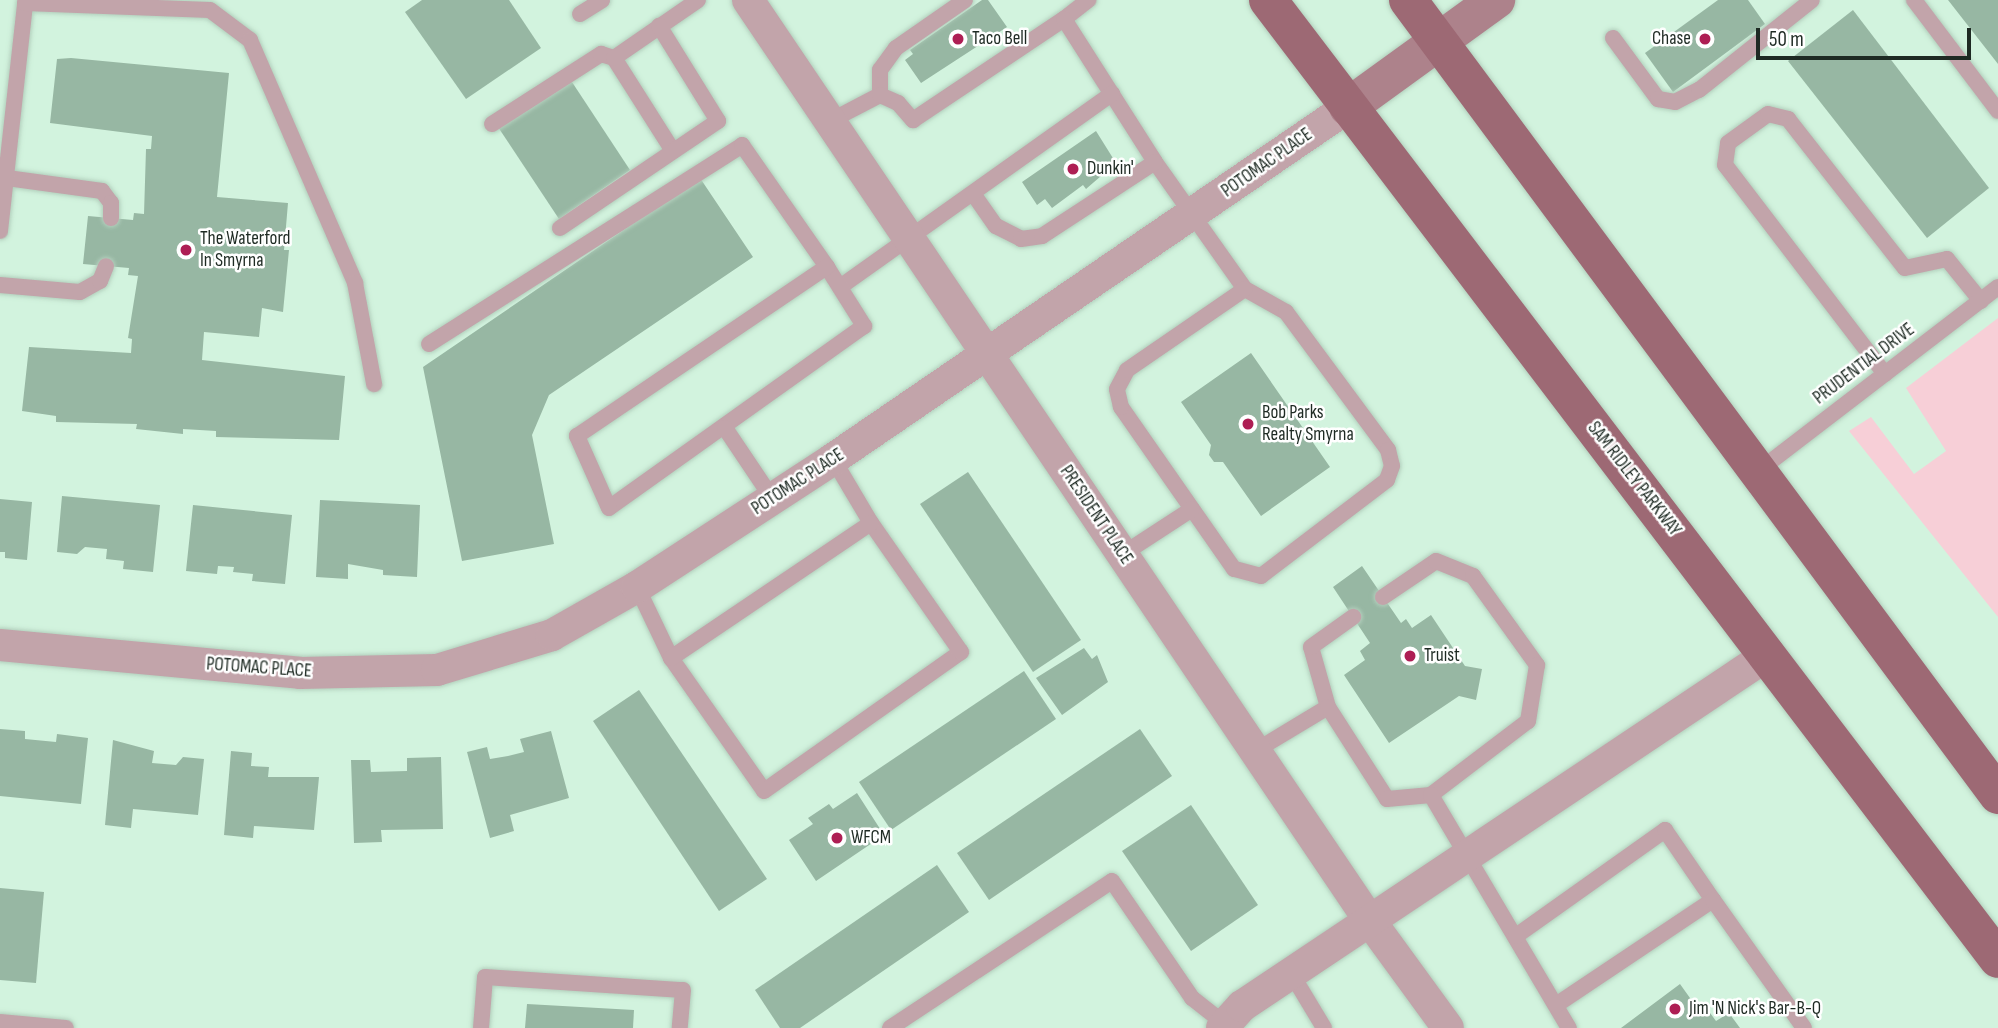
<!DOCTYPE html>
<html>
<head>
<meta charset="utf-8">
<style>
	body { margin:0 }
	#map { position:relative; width:1998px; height:1028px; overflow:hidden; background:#d2f3de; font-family:"Sofia Sans Condensed",sans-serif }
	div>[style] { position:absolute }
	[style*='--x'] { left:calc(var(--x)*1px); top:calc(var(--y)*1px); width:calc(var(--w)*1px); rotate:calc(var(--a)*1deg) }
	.green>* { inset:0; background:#f7cfd7 }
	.building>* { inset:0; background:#97b7a3 }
	.roads { filter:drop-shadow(0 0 2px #b2cfbc) drop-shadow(0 0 2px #b2cfbc) }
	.lane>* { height:16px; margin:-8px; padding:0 8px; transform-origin:8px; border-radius:8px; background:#c2a4aa }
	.street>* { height:32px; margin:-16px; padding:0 16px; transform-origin:16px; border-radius:16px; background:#c2a4aa }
	.secondary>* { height:38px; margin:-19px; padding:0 19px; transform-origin:19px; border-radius:19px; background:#ad828b }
	.primary>* { height:38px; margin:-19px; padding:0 19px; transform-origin:19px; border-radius:19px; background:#9d6974 }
	.dots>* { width:19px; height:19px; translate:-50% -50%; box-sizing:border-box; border:4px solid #fff; border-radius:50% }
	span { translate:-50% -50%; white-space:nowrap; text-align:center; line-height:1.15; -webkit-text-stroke:5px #fff; paint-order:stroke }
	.poi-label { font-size:19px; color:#1e2a23 }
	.left { translate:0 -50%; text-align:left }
	.right { translate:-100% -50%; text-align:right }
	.street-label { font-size:19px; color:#1e2a23 }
	.scale { position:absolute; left:1756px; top:28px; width:215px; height:32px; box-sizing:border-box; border:4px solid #1e2a23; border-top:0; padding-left:9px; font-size:21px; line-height:24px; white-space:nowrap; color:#1e2a23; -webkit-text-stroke:5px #fff; paint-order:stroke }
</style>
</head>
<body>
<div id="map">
	<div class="green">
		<div style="clip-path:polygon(1998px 318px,1998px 617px,1849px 431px,1871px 417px,1914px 474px,1946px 451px,1906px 388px)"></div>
	</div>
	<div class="building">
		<div style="clip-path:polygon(422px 0,509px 0,541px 48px,466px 99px,405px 12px)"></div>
		<div style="clip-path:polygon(982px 0,988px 0,1007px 27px,921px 83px,905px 60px,913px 54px,910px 50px)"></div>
		<div style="clip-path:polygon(1718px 0,1748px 0,1765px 24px,1673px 92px,1645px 53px)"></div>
		<div style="clip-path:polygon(1948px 0,1998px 0,1998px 64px)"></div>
		<div style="clip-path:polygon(1853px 10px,1989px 188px,1927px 238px,1788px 61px)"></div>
		<div style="clip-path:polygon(71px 58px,229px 73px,217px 197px,288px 203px,284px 250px,289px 250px,283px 312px,262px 308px,259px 337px,204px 332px,202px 360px,345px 376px,339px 440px,216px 437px,216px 431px,183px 429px,183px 434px,136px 429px,137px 424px,56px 422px,56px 416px,22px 411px,29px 347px,131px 353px,132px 339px,128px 338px,138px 276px,128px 275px,129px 268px,83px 264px,88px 216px,133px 220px,134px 213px,144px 214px,146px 149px,151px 149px,152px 136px,50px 123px,57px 59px)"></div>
		<div style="clip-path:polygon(570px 79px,630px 170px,559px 219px,498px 127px)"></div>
		<div style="clip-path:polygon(1096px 131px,1116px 163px,1086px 189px,1083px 185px,1052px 208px,1045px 199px,1037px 205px,1022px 182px)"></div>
		<div style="clip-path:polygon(700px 178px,753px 257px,549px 395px,532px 435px,554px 544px,462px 561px,423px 367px)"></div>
		<div style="clip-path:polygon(1251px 353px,1330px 467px,1261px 516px,1223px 462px,1214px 462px,1209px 455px,1211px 445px,1181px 402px)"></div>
		<div style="clip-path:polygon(968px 472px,1081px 640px,1033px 672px,920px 504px)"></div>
		<div style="clip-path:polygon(62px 496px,160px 505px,153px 572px,123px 569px,124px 561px,106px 559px,107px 549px,85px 547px,77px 554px,57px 552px)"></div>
		<div style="clip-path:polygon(0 499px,32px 502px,27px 560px,5px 558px,5px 552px,0 552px)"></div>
		<div style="clip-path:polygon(320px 500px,420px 505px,417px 577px,383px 575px,383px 570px,348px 564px,348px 579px,316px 577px)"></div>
		<div style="clip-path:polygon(193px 505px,292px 515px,285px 584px,252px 581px,253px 574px,233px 572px,234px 567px,218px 566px,217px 574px,186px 571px)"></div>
		<div style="clip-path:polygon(1362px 566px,1401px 623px,1406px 619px,1412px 628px,1431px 615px,1465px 666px,1482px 669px,1476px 700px,1459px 696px,1389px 743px,1344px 675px,1365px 660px,1360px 651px,1370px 643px,1333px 587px)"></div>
		<div style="clip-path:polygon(1084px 648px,1092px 659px,1097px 655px,1108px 682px,1062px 715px,1036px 678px)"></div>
		<div style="clip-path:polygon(1024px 671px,1056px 719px,891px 830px,859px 782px)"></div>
		<div style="clip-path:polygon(639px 690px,767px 879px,719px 911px,593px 721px)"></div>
		<div style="clip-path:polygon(0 729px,25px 731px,25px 739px,56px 742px,57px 734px,88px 738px,81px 804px,0 796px)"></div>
		<div style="clip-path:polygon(1140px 729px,1172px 776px,989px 900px,957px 853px)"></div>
		<div style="clip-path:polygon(551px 731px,569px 798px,510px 815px,514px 831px,490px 838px,467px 752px,487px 747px,490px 759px,508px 756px,524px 752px,520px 739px)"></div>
		<div style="clip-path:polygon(113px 740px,154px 751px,152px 763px,176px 765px,183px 757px,204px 759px,198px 815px,133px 809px,131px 828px,105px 825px)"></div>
		<div style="clip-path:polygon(231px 751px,252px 753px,251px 766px,269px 767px,268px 777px,319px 777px,314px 830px,254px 826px,253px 838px,224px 835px)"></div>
		<div style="clip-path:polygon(441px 757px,443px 829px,381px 830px,382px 842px,354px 843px,351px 760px,370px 760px,371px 772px,407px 771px,407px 758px)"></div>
		<div style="clip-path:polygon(857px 793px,884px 835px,816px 881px,789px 840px,813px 824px,808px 818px,829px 804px,833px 809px)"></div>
		<div style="clip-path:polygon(1191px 805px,1258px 905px,1191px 951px,1122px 851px)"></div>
		<div style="clip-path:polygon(937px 865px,969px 912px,800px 1028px,780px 1028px,755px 990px)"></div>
		<div style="clip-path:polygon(0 888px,44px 892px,36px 983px,0 980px)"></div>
		<div style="clip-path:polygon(1680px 984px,1695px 1005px,1702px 1002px,1716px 1021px,1729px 1013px,1740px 1028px,1621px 1028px)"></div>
		<div style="clip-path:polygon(527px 1004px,634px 1010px,633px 1028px,525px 1028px)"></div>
	</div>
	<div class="roads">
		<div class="lane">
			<div style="--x:1914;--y:0;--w:139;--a:52.9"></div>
			<div style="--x:580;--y:14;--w:26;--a:-32"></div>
			<div style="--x:1064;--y:19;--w:31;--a:-38"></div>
			<div style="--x:1613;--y:38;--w:76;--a:53.6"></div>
			<div style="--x:1658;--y:99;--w:17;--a:10"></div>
			<div style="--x:1675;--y:102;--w:27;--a:-27"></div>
			<div style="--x:1699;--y:90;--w:144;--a:-38.5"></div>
			<div style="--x:880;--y:95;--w:25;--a:-90"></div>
			<div style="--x:880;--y:70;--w:27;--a:-54"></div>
			<div style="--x:896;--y:48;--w:84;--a:-34.8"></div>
			<div style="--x:830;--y:121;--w:56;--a:-27.5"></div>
			<div style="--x:880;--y:95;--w:20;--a:24"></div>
			<div style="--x:898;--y:103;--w:23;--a:49"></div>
			<div style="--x:913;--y:120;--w:182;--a:-33.8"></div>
			<div style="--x:1064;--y:19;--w:169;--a:57.5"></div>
			<div style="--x:1155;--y:162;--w:156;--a:54.7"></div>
			<div style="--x:1245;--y:289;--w:47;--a:29.3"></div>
			<div style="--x:1286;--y:312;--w:172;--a:53.5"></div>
			<div style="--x:1388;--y:450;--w:16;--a:76"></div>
			<div style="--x:1392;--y:466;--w:15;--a:110"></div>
			<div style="--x:1387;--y:480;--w:158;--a:142.7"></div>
			<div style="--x:1261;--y:576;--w:28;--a:-165"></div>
			<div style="--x:1234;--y:569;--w:198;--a:-124.9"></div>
			<div style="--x:1121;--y:407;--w:18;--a:-103"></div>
			<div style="--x:1117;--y:389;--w:21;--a:-62"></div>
			<div style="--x:1127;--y:370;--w:143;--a:-34.5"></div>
			<div style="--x:492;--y:124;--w:130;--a:-32.7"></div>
			<div style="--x:601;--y:54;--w:14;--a:17"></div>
			<div style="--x:673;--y:151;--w:110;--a:-122.4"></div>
			<div style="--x:614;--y:58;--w:102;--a:-34.6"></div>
			<div style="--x:7;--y:178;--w:96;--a:7.8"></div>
			<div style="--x:102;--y:191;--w:15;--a:53"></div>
			<div style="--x:111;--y:203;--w:15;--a:90"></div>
			<div style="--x:974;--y:195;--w:38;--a:55"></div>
			<div style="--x:996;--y:226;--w:28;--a:27"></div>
			<div style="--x:1021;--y:239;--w:21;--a:-8"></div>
			<div style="--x:1042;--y:236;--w:135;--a:-33.2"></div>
			<div style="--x:560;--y:228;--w:191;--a:-34.1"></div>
			<div style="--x:718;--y:121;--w:112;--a:-121.8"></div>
			<div style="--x:0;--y:231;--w:229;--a:-83.7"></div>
			<div style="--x:25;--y:3;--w:185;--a:2.2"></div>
			<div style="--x:210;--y:10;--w:50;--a:36.9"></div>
			<div style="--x:250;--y:40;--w:265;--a:66.6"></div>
			<div style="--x:355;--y:283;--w:103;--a:79.3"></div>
			<div style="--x:0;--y:285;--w:80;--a:5"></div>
			<div style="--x:80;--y:292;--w:23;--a:-29"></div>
			<div style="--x:100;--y:281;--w:16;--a:-68"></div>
			<div style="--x:840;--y:287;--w:334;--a:-35.4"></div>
			<div style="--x:429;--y:344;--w:371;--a:-32.4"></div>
			<div style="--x:742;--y:145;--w:149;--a:55.1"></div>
			<div style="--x:827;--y:267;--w:70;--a:57.9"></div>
			<div style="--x:864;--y:326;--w:313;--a:144.5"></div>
			<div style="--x:609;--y:508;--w:79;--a:-114"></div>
			<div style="--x:577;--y:436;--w:302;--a:-34.1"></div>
			<div style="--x:1885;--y:374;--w:263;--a:-127.4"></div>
			<div style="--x:1725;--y:165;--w:22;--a:-82"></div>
			<div style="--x:1728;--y:143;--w:49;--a:-35.9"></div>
			<div style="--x:1768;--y:114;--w:21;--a:14"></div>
			<div style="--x:1788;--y:119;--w:189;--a:51.9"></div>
			<div style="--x:1905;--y:268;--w:43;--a:-12.1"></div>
			<div style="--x:1947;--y:259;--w:54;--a:51"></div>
			<div style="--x:725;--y:428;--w:84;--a:56.1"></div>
			<div style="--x:1757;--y:472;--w:304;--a:-37.5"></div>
			<div style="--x:1123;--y:554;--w:82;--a:-33.1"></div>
			<div style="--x:637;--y:587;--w:79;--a:64.4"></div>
			<div style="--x:671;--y:658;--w:162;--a:55"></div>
			<div style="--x:764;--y:791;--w:241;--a:-35.2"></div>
			<div style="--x:961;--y:652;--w:157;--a:-124.9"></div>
			<div style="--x:871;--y:523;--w:74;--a:-120.7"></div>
			<div style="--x:1383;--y:597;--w:64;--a:-34.2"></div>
			<div style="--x:1436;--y:561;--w:40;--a:22"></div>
			<div style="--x:1473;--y:576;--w:110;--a:54.3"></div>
			<div style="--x:1537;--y:665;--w:57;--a:99.1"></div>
			<div style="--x:1528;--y:721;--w:122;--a:142.7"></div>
			<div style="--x:671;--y:658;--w:241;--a:-34"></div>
			<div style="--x:1328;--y:707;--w:62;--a:-105.8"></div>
			<div style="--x:1311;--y:647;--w:52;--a:-35.5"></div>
			<div style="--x:1255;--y:751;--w:85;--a:-31.1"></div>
			<div style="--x:1328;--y:707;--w:109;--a:57.3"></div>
			<div style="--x:1387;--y:799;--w:44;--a:-5.2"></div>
			<div style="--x:1431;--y:795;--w:271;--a:59.4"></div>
			<div style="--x:1516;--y:936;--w:183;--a:-35.4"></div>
			<div style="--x:1665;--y:830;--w:85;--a:55.6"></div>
			<div style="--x:1291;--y:973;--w:64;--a:59"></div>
			<div style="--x:1556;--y:1005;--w:189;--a:-33.8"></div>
			<div style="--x:1713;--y:900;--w:157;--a:54.6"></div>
			<div style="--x:0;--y:1022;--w:66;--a:5.2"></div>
			<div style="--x:481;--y:1028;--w:51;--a:-85.5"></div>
			<div style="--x:485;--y:977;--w:198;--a:3.8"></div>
			<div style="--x:683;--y:990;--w:38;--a:95"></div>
			<div style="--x:890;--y:1028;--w:266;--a:-33.5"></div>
			<div style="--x:1112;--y:881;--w:142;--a:55.6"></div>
			<div style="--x:1192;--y:998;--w:42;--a:38.2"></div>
		</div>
		<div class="street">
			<div style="--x:748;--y:0;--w:1111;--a:55.97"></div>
			<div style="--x:1370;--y:921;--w:132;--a:53.9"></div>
			<div style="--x:0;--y:645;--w:301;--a:5.3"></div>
			<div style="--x:300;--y:673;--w:137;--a:-1.3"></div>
			<div style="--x:437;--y:670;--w:120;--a:-16.9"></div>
			<div style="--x:552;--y:635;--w:98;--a:-29.5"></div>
			<div style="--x:637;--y:587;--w:234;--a:-33.1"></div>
			<div style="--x:833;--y:459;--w:624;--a:-34.35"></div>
			<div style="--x:1222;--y:1028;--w:30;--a:-48"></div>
			<div style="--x:1242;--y:1006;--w:634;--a:-33.74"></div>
		</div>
		<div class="secondary">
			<div style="--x:1348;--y:107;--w:183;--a:-35.9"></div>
		</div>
		<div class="primary">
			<div style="--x:1268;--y:0;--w:1205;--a:52.72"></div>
			<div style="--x:1408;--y:0;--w:990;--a:53.42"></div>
		</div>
	</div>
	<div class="dots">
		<div style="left:958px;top:39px;background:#ae1e54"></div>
		<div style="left:1705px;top:39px;background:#ae1e54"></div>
		<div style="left:1073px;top:169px;background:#ae1e54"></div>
		<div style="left:186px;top:250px;background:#ae1e54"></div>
		<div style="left:1248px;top:424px;background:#ae1e54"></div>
		<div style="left:1410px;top:656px;background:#ae1e54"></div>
		<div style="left:837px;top:838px;background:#ae1e54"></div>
		<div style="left:1675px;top:1009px;background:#ae1e54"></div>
	</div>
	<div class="poi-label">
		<span class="left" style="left:972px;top:39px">Taco Bell</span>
		<span class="right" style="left:1691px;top:39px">Chase</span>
		<span class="left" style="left:1087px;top:169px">Dunkin'</span>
		<span class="left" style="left:200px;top:250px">The Waterford<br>In Smyrna</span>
		<span class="left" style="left:1262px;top:424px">Bob Parks<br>Realty Smyrna</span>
		<span class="left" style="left:1424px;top:656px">Truist</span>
		<span class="left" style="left:851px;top:838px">WFCM</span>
		<span class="left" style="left:1689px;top:1009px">Jim 'N Nick's Bar-B-Q</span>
	</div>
	<div class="street-label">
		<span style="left:1267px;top:163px;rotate:-35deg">POTOMAC PLACE</span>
		<span style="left:1864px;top:364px;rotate:-37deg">PRUDENTIAL DRIVE</span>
		<span style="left:1634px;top:479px;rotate:52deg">SAM RIDLEY PARKWAY</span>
		<span style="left:798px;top:482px;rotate:-33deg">POTOMAC PLACE</span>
		<span style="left:1096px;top:515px;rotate:56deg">PRESIDENT PLACE</span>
		<span style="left:259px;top:668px;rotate:4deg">POTOMAC PLACE</span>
	</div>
	<div class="scale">50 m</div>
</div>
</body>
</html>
